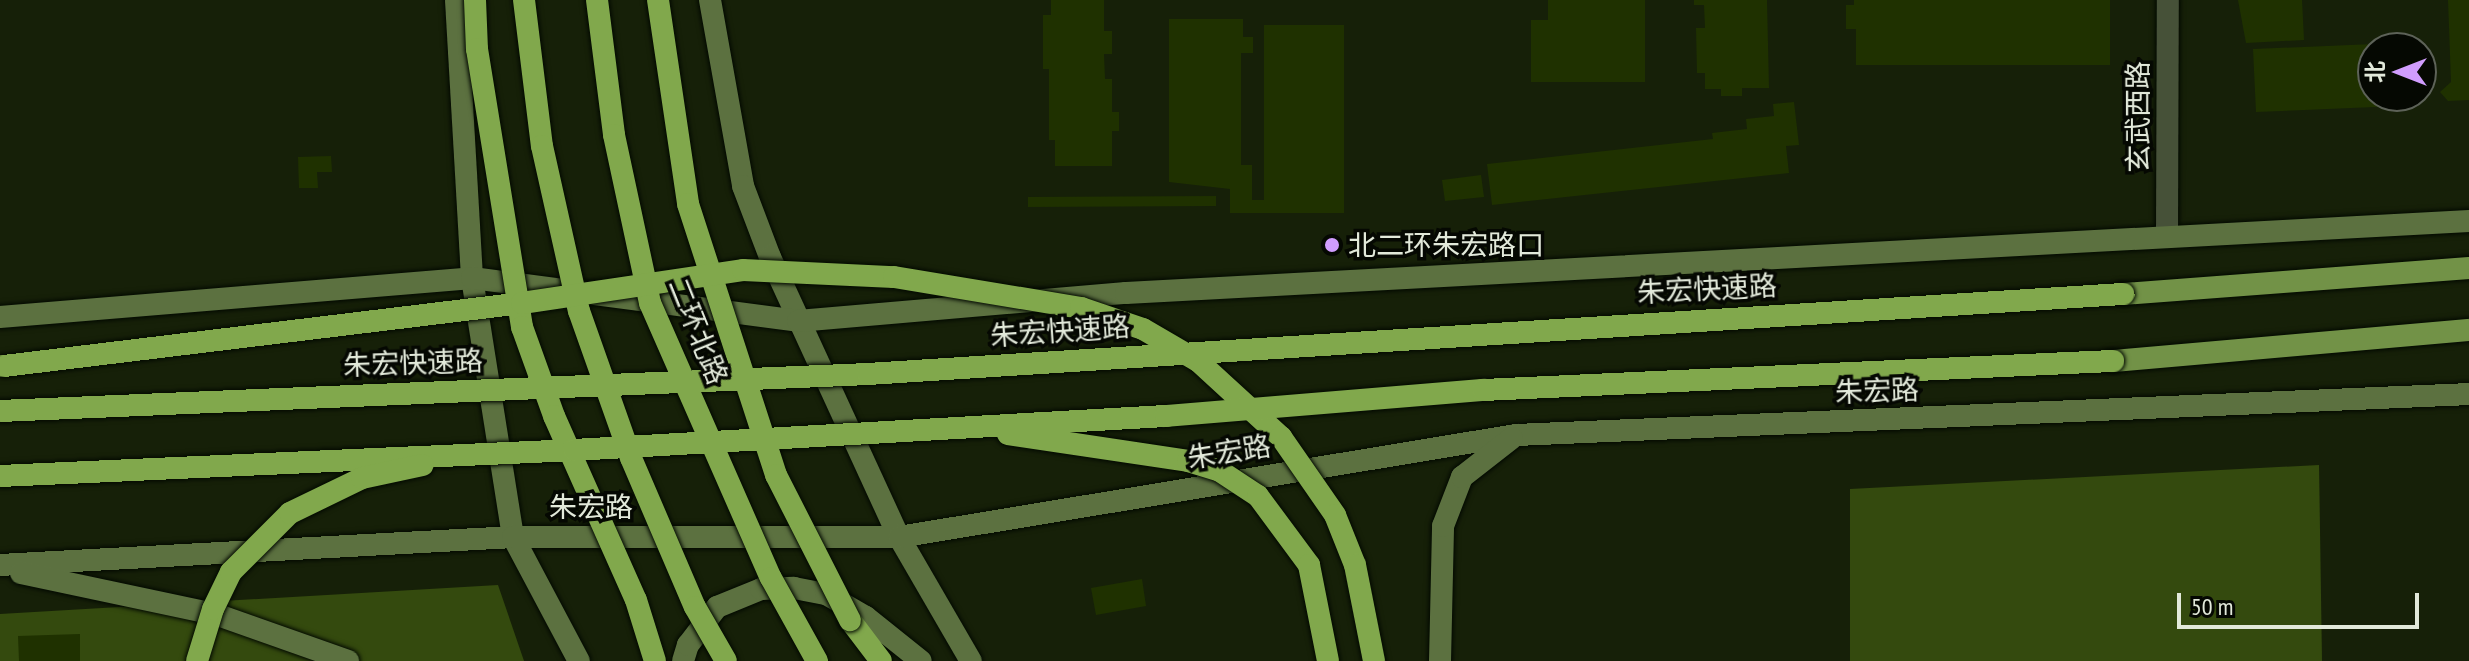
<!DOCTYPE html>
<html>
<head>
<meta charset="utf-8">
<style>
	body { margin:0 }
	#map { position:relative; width:2469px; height:661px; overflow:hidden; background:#162008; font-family:"PT Sans Narrow","Noto Sans SC",sans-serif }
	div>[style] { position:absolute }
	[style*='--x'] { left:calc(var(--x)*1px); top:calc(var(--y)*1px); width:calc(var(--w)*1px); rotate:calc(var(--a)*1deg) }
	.green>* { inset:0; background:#344a0e }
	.building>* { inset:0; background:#1f3100 }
	.roads { filter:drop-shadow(0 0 2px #030900) drop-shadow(0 0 2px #030900) }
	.tertiary>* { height:22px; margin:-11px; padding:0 11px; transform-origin:11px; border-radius:11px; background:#465138 }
	.secondary>* { height:22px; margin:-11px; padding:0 11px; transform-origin:11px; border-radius:11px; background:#5c7140 }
	.primary>* { height:22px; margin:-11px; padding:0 11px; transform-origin:11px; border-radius:11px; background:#729247 }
	.trunk>* { height:22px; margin:-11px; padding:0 11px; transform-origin:11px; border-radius:11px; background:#81a84c }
	.bridges { filter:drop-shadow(0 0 2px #030900) drop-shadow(0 0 2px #030900) }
	.trunk-bridge>* { height:22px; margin:-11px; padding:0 11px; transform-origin:11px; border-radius:11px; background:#81a84c }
	.dots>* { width:22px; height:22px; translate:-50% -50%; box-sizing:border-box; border:4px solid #050802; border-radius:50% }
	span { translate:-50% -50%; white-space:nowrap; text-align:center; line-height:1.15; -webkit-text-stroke:7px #050802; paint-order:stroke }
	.street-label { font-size:28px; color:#e2e9da }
	.poi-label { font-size:28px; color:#e2e9da }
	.left { translate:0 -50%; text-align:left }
	.north { position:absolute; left:2357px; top:32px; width:80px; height:80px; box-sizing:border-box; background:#050802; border:2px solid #5d6258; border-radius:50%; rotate:270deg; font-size:22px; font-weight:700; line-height:32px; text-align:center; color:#e2e9da }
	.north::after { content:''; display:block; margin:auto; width:28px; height:36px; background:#d19dfe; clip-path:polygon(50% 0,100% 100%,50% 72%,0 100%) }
	.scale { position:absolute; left:2177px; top:593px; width:242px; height:36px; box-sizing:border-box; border:4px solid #e2e9da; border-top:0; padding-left:10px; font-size:24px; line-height:28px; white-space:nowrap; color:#e2e9da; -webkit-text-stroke:6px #050802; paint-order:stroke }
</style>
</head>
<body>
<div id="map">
	<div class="green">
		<div style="clip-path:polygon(2319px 465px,2322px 661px,1850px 661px,1850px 489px)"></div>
		<div style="clip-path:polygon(498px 585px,524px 661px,0 661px,0 614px)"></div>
	</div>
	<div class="building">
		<div style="clip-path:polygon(1051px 0,1104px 0,1104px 31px,1112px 31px,1112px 54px,1104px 54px,1105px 79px,1112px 79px,1112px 112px,1119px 112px,1119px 131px,1112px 131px,1112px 166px,1055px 166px,1055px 140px,1049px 140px,1049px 69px,1043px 69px,1043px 15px,1051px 15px)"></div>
		<div style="clip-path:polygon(1548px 0,1645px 0,1645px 82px,1531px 82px,1531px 20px,1548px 20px)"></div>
		<div style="clip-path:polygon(1694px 0,1767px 0,1769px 88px,1742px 88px,1742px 96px,1721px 96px,1721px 89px,1705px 89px,1705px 73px,1697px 73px,1696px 28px,1705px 28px,1704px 5px,1694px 5px)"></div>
		<div style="clip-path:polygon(1854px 0,2110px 0,2110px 65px,1856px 65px,1856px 29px,1846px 29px,1846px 5px,1854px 5px)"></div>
		<div style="clip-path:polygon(2238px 0,2302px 0,2304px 40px,2246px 43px)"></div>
		<div style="clip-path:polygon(2448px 0,2469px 0,2469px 100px,2448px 101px,2440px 92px,2451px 82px)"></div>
		<div style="clip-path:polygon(1169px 19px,1243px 19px,1243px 37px,1253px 37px,1253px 53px,1241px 53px,1241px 165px,1252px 165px,1252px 200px,1264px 200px,1264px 25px,1344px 25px,1344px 213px,1230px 213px,1230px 189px,1169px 182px)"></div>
		<div style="clip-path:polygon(2397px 43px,2397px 48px,2373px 48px,2373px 96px,2399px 96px,2399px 106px,2256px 112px,2253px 49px)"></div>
		<div style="clip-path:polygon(1794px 102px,1799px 145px,1786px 146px,1789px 173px,1492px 205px,1487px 164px,1713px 139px,1712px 133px,1747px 129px,1746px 119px,1774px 116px,1773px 104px)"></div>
		<div style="clip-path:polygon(331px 156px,332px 172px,317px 172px,318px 188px,299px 188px,298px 157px)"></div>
		<div style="clip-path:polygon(1481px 175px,1484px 197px,1445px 201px,1442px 180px)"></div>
		<div style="clip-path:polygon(1216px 196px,1216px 206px,1028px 207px,1028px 197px)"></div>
		<div style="clip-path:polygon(1142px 579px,1146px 606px,1096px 615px,1091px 588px)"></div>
		<div style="clip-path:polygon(80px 634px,80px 661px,19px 661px,18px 636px)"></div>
	</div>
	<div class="roads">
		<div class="tertiary">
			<div style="--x:2167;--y:234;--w:234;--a:-89.8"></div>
		</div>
		<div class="secondary">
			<div style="--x:456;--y:0;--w:278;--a:86.7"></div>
			<div style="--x:472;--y:278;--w:262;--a:81"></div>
			<div style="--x:513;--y:537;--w:140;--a:62"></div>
			<div style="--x:710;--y:0;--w:189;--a:79.9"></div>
			<div style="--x:743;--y:186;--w:76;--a:69.2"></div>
			<div style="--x:770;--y:257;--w:308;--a:65.3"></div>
			<div style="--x:899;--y:537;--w:143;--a:59.9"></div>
			<div style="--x:0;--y:317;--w:474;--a:-4.7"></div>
			<div style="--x:472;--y:278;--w:329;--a:7.5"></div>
			<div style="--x:798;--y:321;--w:329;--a:-4.9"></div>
			<div style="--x:1126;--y:293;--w:1345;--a:-3.07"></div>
			<div style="--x:0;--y:565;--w:514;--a:-3.12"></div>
			<div style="--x:513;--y:537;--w:386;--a:0"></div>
			<div style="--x:899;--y:537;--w:625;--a:-9.39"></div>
			<div style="--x:1516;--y:435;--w:954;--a:-2.46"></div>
			<div style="--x:21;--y:573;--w:201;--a:12"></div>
			<div style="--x:218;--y:615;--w:138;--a:19.5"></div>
			<div style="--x:683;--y:661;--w:17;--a:-73"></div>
			<div style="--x:688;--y:645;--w:48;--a:-52.7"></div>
			<div style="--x:717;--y:607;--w:48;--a:-22.2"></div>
			<div style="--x:761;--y:589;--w:33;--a:-2"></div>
			<div style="--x:794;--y:588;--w:33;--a:11"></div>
			<div style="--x:826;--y:594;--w:46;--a:29.9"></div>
			<div style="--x:866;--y:617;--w:70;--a:38.7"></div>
			<div style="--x:1440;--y:661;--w:135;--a:-88.7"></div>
			<div style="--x:1443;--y:526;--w:53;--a:-68.8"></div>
			<div style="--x:1462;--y:477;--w:63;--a:-38"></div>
		</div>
		<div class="primary">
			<div style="--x:2123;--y:294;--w:347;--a:-4.3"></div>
			<div style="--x:2113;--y:361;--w:357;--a:-5"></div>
		</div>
		<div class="trunk">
			<div style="--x:850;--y:620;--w:51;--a:52.9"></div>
		</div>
	</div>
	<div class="bridges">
		<div class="trunk-bridge">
			<div style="--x:475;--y:0;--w:49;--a:87.7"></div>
			<div style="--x:477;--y:49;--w:282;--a:80.8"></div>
			<div style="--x:522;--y:327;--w:95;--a:70.2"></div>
			<div style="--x:554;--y:416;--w:201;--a:66"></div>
			<div style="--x:636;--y:600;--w:64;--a:72.7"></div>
			<div style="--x:524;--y:0;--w:147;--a:83"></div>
			<div style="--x:542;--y:146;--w:169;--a:77.4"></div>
			<div style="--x:579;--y:311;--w:156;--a:70.5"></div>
			<div style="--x:631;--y:458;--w:162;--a:66.8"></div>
			<div style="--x:695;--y:607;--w:62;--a:60.1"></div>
			<div style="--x:597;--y:0;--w:136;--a:82.8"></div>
			<div style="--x:614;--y:135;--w:172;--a:77.9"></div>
			<div style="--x:650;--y:303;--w:300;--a:66.3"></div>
			<div style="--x:771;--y:578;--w:95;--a:61"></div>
			<div style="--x:658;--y:0;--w:206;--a:81.6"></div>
			<div style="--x:688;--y:204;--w:285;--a:72"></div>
			<div style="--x:776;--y:475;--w:163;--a:63"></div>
			<div style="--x:4;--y:366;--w:522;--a:-6.93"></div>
			<div style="--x:522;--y:303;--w:223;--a:-8.5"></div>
			<div style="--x:743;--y:270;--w:151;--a:2.7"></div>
			<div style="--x:894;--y:277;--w:190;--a:9.4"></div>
			<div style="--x:1081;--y:308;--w:65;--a:18.7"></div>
			<div style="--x:1143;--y:329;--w:64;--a:30.2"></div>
			<div style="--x:1198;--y:361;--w:113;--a:42.5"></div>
			<div style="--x:1281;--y:437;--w:95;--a:55.3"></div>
			<div style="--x:1335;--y:515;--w:54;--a:68.2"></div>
			<div style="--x:1355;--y:565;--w:98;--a:78.8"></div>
			<div style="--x:0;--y:411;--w:869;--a:-2.44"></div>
			<div style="--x:868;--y:374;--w:1258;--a:-3.65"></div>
			<div style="--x:1008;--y:434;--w:182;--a:8.5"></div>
			<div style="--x:1188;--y:461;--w:34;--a:17"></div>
			<div style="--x:1220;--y:471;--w:45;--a:33.3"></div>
			<div style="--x:1258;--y:496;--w:86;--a:53.5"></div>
			<div style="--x:1309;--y:565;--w:98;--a:78.8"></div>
			<div style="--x:0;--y:476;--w:575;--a:-2.59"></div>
			<div style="--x:574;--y:450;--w:593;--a:-3.29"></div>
			<div style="--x:1166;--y:416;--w:318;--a:-4.7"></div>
			<div style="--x:1483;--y:390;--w:631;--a:-2.64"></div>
			<div style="--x:197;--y:661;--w:54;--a:-72.9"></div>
			<div style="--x:213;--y:609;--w:41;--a:-64.1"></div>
			<div style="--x:231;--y:572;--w:83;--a:-45"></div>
			<div style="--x:290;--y:513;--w:80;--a:-25.9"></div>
			<div style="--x:362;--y:478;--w:62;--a:-12"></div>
		</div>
	</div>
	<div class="dots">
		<div style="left:1332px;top:245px;background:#d19dfe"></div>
	</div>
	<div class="street-label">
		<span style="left:2138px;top:117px;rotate:-90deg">玄武西路</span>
		<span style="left:1707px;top:289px;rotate:-3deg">朱宏快速路</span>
		<span style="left:698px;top:331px;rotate:68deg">二环北路</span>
		<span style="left:1060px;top:331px;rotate:-4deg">朱宏快速路</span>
		<span style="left:413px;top:363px;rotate:-2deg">朱宏快速路</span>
		<span style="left:1877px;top:391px;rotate:-2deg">朱宏路</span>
		<span style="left:1229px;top:452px;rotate:-9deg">朱宏路</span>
		<span style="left:591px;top:507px">朱宏路</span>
	</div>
	<div class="poi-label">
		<span class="left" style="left:1348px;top:245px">北二环朱宏路口</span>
	</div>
	<div class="north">北</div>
	<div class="scale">50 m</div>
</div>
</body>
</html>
